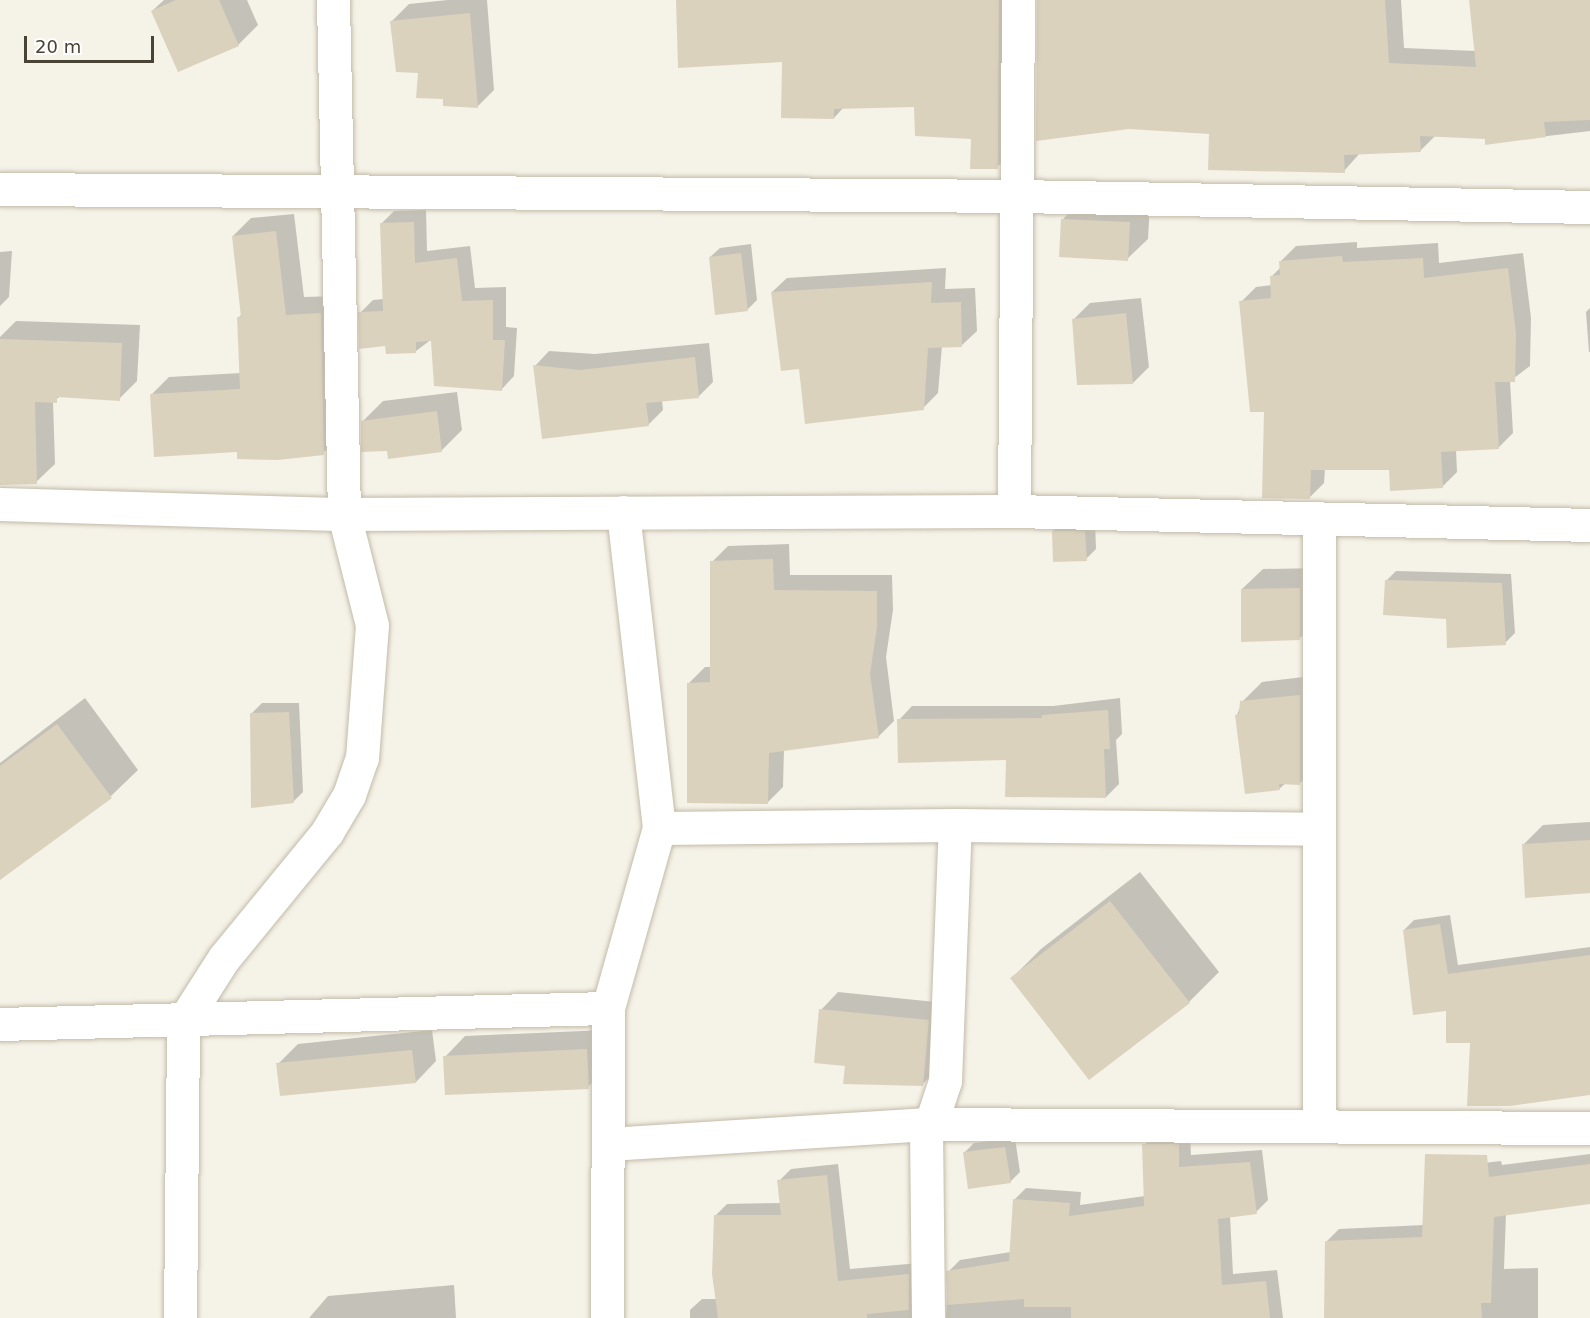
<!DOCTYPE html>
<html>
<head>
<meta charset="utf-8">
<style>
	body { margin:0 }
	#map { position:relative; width:1590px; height:1318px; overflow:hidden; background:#f5f2e7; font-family:"DejaVu Sans",sans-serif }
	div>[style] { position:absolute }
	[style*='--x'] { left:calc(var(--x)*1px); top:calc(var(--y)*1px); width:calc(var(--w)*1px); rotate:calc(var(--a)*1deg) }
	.shadow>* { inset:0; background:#0003 }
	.building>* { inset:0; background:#dbd2be }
	.roads { filter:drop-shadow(0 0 2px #c2bba9) drop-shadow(0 0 2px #c2bba9) }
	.minor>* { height:33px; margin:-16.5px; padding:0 16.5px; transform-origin:16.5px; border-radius:16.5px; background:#fff }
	span { translate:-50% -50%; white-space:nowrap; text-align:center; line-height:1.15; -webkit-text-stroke:5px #fff; paint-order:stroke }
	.scale { position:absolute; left:24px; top:36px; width:130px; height:27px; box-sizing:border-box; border:3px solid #494335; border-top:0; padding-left:8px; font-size:18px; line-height:21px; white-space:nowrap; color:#494335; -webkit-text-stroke:4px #fff; paint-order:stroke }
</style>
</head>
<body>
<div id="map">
	<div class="shadow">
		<div style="clip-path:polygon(164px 0,247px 0,258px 25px,238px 45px,152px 11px)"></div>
		<div style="clip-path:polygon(448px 0,487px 0,494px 90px,477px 107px,444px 97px,419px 72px,392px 21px,409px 4px)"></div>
		<div style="clip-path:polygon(677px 0,1016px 0,1015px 150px,997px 167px,972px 138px,915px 105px,844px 107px,834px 118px,784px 61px,680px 67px)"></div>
		<div style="clip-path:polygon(1038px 0,1401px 0,1404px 48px,1476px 51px,1471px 0,1590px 0,1590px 131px,1487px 143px,1486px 137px,1436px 135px,1420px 151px,1360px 153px,1344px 171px,1210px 169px,1210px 133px)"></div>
		<div style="clip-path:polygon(1083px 199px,1150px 203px,1148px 239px,1127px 259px,1063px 219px)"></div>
		<div style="clip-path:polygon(426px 210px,427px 251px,470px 246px,475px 288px,506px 287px,506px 327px,517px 328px,514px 376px,502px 389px,432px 339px,416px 351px,387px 344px,360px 313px,373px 300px,384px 299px,381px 224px,394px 211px)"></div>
		<div style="clip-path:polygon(294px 214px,304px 297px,338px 296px,341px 435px,323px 453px,239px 451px,151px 395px,169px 377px,241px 373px,239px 317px,242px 314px,233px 236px,251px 218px)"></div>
		<div style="clip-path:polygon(1357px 242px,1357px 248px,1438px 243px,1439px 263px,1523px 253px,1531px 318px,1530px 366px,1510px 381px,1513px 433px,1498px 448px,1456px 450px,1457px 472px,1442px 487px,1390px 469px,1325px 469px,1324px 483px,1309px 498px,1266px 410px,1241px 302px,1256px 287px,1272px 285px,1272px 276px,1281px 267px,1281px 261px,1296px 246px)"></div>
		<div style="clip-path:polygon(751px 244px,757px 300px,747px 310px,710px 257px,720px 248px)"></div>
		<div style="clip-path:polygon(12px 251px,9px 297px,0 306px,0 252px)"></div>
		<div style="clip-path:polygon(946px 268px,945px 289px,975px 288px,977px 331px,962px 345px,942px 346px,938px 393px,923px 408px,800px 367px,772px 292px,787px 278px)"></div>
		<div style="clip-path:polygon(1141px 298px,1149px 367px,1133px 383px,1074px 319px,1090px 303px)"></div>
		<div style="clip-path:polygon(1590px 308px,1590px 352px,1589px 352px,1586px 312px)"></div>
		<div style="clip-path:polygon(16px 321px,140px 325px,137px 381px,119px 399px,61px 396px,53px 401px,55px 464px,36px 482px,0 483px,0 337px)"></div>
		<div style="clip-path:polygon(709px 343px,713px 382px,698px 397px,662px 400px,663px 410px,649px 424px,543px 437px,535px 366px,549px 351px,595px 354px)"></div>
		<div style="clip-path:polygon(457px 392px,462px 430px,442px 450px,389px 449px,362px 422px,383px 401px)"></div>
		<div style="clip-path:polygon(1063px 521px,1095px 522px,1096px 549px,1086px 559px,1053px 531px)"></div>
		<div style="clip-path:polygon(789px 544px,790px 575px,892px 575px,893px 610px,886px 657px,894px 721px,878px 737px,784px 749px,783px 787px,767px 803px,689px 683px,705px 667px,711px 667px,712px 562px,728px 546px)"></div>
		<div style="clip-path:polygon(1320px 568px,1320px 618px,1300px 638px,1242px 589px,1263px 569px)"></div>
		<div style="clip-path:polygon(1396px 571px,1511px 574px,1515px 633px,1505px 643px,1448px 617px,1386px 581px)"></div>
		<div style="clip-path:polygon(1320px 675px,1320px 763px,1300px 783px,1286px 783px,1279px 789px,1237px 715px,1242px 702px,1262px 682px)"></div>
		<div style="clip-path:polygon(85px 698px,138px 770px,111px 796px,10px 870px,0 860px,0 763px)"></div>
		<div style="clip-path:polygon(1120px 698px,1122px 734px,1116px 740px,1119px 784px,1106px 797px,899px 720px,912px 706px,1053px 706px)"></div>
		<div style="clip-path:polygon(262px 703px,299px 703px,303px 792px,293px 802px,252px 713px)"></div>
		<div style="clip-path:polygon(1590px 822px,1590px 890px,1523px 845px,1543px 825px)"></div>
		<div style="clip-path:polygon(1140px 872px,1219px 972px,1189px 1002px,1089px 1078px,1012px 978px,1041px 949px)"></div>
		<div style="clip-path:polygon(1450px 915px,1458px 965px,1590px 947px,1590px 1094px,1471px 1041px,1404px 930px,1414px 920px)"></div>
		<div style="clip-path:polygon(838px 992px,945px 1003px,939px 1067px,922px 1085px,821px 1010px)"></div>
		<div style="clip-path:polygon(432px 1030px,436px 1061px,416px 1082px,278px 1064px,298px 1044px)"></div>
		<div style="clip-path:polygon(606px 1030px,608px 1067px,588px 1087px,445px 1057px,465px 1036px)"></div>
		<div style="clip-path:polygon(1156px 1133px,1190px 1133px,1191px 1155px,1262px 1150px,1268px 1200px,1256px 1212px,1230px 1216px,1233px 1274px,1277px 1270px,1283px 1318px,946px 1318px,948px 1272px,960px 1260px,1011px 1252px,1014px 1200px,1026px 1188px,1081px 1192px,1080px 1205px,1145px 1196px,1144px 1145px)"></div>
		<div style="clip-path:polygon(1015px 1138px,1020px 1172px,1010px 1182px,964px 1153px,974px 1143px)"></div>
		<div style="clip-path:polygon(1590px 1154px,1590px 1203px,1506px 1214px,1504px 1269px,1538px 1268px,1538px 1318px,1325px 1318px,1326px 1242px,1339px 1229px,1424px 1225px,1439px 1168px,1501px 1161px,1502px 1165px)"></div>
		<div style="clip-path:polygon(838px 1164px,850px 1269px,920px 1263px,928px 1318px,690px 1318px,690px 1310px,702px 1299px,717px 1299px,715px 1216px,727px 1204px,782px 1203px,779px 1181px,791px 1169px)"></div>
		<div style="clip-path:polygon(454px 1285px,456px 1318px,309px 1318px,328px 1296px)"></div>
	</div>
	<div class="building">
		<div style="clip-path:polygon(176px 0,219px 0,239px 46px,178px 72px,151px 11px)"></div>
		<div style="clip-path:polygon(676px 0,999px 0,998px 169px,970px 169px,971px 139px,915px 136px,914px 107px,834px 109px,834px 119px,781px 118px,782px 62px,678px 68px)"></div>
		<div style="clip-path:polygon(1037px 0,1385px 0,1389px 63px,1476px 67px,1469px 0,1590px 0,1590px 120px,1544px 122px,1546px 137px,1485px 145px,1485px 139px,1420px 136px,1421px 152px,1344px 155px,1345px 173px,1208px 170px,1209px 134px,1129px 129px,1036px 141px)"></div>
		<div style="clip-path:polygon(470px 13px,478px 108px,443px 106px,443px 99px,416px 98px,418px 73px,396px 72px,390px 21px)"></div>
		<div style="clip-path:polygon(1061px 219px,1130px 222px,1128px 261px,1059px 257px)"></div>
		<div style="clip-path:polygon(414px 222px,415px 263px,457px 258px,462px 301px,493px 300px,493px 340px,505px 340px,502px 391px,434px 386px,431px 341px,416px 342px,416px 353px,386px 354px,385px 346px,359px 349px,358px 312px,383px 311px,380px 223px)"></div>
		<div style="clip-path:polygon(276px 231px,286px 315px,321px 313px,324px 455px,278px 460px,237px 459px,237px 452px,154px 457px,150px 394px,240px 389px,237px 317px,241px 317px,232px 236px)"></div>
		<div style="clip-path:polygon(741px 253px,748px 311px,715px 315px,709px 257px)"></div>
		<div style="clip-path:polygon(1342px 256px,1343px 262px,1423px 258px,1424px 278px,1508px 268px,1516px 334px,1515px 382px,1495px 382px,1499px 449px,1441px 452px,1443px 488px,1390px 491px,1389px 470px,1311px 470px,1310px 499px,1262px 498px,1264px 412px,1250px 412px,1239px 301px,1271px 298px,1270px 276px,1280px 275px,1279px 261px)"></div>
		<div style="clip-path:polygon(932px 282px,931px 303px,961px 302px,962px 347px,928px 348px,924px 410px,805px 424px,799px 369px,781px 371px,771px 292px)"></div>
		<div style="clip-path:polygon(1126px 313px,1133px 384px,1077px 385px,1072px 319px)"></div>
		<div style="clip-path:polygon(0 339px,122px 343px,120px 401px,57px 397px,57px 403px,35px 402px,37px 484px,0 485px)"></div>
		<div style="clip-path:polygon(695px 357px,699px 398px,646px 403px,649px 426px,542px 439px,533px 365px,580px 370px)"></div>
		<div style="clip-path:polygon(437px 411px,442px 452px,388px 459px,387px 451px,361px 452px,361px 421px)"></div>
		<div style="clip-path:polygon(1052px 531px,1085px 531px,1087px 561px,1053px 562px)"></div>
		<div style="clip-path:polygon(773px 559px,774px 590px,877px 591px,877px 627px,870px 674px,879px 738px,769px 753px,768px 804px,687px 803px,687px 683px,710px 682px,710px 561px)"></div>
		<div style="clip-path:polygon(1385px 580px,1502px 583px,1506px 645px,1447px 648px,1446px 619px,1383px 615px)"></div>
		<div style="clip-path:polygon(1300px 588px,1300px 640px,1241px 642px,1241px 589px)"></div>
		<div style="clip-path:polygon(1300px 695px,1300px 785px,1279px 784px,1280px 790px,1245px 794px,1235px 715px,1239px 714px,1240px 701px)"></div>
		<div style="clip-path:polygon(1108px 710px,1110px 749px,1104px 749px,1106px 798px,1005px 797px,1006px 760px,898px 763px,897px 719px,1042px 718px,1042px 715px)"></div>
		<div style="clip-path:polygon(289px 712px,294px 803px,251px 808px,250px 713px)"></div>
		<div style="clip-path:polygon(57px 724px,112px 798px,0 880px,0 766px)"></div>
		<div style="clip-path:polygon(1590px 840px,1590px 893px,1525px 898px,1522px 844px)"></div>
		<div style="clip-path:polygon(1110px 901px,1190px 1003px,1089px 1080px,1010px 978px)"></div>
		<div style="clip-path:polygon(1440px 924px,1448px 974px,1590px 955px,1590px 1095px,1510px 1106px,1467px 1106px,1470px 1043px,1446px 1043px,1446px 1011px,1413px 1015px,1403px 930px)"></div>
		<div style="clip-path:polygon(819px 1009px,929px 1020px,923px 1086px,843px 1084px,845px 1066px,814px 1063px)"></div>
		<div style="clip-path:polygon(587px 1049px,589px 1089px,445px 1095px,443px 1056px)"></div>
		<div style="clip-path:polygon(412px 1050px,416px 1083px,280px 1096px,276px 1063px)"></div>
		<div style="clip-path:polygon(1142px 1144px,1179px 1144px,1179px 1167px,1250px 1162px,1257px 1214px,1218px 1219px,1222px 1285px,1266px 1281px,1270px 1318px,1071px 1318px,1071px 1307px,1024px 1307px,1024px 1299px,947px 1305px,946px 1271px,1009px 1261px,1013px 1199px,1070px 1203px,1069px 1216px,1144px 1206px)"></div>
		<div style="clip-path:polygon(1005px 1147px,1011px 1183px,968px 1189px,963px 1152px)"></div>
		<div style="clip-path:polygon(1425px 1154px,1487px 1155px,1489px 1177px,1590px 1164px,1590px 1204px,1494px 1217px,1491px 1303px,1481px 1303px,1482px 1318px,1324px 1318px,1325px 1241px,1422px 1237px)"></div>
		<div style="clip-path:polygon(827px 1175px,838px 1281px,909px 1274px,909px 1310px,867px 1314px,867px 1318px,718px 1318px,712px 1274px,714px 1215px,781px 1215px,777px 1180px)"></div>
	</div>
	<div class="roads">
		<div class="minor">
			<div style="--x:0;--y:189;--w:1017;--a:0.39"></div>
			<div style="--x:1017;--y:196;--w:573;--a:1.1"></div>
			<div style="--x:0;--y:504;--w:344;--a:1.7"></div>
			<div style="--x:344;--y:514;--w:670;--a:-0.26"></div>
			<div style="--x:1014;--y:511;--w:576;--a:1.39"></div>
			<div style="--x:1014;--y:511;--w:511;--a:-89.55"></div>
			<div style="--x:659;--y:828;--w:296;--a:-0.6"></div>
			<div style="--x:955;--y:825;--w:364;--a:0.6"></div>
			<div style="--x:0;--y:1024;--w:608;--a:-1.51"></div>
			<div style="--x:1319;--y:1126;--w:607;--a:-90"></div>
			<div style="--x:609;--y:1144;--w:319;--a:-3.6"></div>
			<div style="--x:927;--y:1124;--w:663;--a:0.35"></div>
			<div style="--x:180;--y:1318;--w:296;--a:-89.4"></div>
			<div style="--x:183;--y:1022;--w:76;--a:-57.4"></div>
			<div style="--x:224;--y:958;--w:163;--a:-50.7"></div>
			<div style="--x:327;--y:832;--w:43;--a:-59.3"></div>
			<div style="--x:349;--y:795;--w:39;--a:-71"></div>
			<div style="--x:362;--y:758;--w:133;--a:-85.7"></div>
			<div style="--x:372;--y:625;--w:114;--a:-104.2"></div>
			<div style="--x:344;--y:514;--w:514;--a:-91.23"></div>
			<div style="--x:607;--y:1318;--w:310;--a:-89.8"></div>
			<div style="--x:608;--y:1008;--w:187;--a:-74.2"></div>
			<div style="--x:659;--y:828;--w:318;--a:-96.5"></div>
			<div style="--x:928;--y:1318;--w:180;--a:-90.6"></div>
			<div style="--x:926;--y:1138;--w:60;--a:-71.6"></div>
			<div style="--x:945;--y:1081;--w:256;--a:-87.8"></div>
		</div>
	</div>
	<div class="scale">20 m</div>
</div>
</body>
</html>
